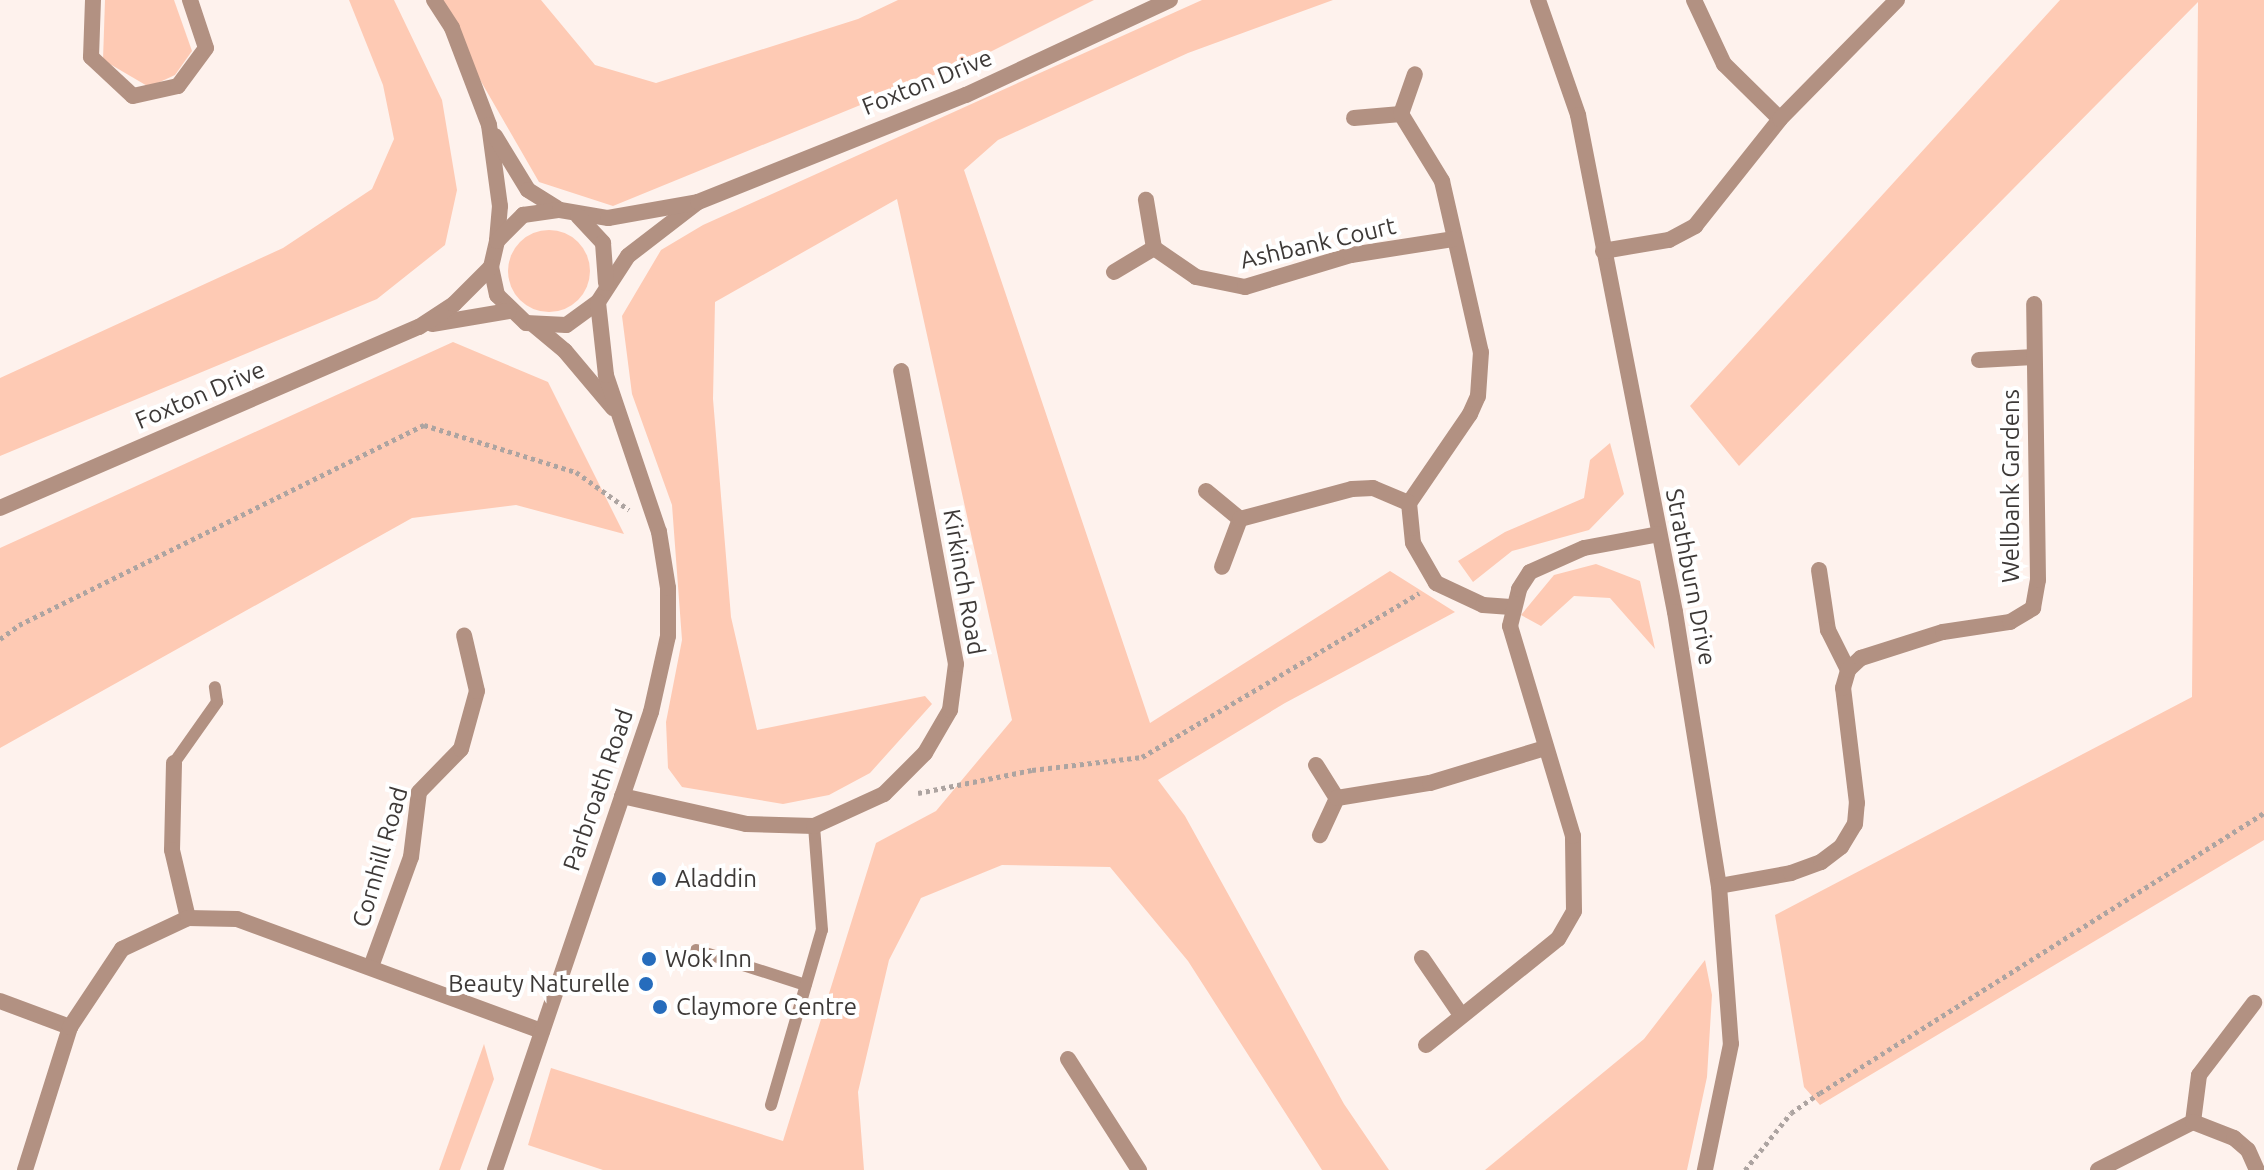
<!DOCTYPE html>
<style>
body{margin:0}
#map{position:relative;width:2264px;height:1170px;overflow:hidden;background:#fef2ed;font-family:Ubuntu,sans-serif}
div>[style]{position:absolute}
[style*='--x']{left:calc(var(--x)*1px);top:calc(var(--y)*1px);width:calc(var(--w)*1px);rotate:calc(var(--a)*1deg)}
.green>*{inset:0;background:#fecab4}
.round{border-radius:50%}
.path>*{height:5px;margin-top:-2.5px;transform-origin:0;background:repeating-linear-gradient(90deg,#ada4a1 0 4px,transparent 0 8px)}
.lane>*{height:12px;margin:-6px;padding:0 6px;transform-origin:6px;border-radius:6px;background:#b29182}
.street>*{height:16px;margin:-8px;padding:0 8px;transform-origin:8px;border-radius:8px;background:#b29182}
.dots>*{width:22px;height:22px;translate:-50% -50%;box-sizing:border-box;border:4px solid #fff;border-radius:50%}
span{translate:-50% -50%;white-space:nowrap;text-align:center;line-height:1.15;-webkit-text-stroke:8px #fff;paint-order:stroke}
.street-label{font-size:24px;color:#3d3937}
.poi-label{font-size:24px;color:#3d3937}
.left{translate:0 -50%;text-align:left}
.right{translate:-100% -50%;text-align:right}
</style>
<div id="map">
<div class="green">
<i style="clip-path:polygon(105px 0,174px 0,192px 51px,175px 75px,149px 87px,103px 60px)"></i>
<i style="clip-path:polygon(349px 0,394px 0,442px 100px,457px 190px,445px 245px,377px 299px,0 456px,0 378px,283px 248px,372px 189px,394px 139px,383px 85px)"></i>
<i style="clip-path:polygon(434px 0,541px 0,595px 65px,656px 83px,858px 19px,898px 0,1094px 0,990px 52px,613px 206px,539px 182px)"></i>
<i style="clip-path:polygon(1202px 0,1333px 0,1188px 53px,998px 140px,964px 170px,1150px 723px,1390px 571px,1455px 612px,1285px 703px,1158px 780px,1185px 816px,1344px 1104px,1389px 1170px,1322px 1170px,1188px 961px,1110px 867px,1002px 865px,921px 898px,889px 960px,858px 1092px,864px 1170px,603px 1170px,528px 1145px,551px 1068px,783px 1141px,876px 843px,936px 811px,1012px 720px,897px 199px,715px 302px,713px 399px,731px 617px,757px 730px,925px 696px,932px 704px,870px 773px,829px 795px,783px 804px,682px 787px,668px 768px,666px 722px,682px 640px,672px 505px,632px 394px,622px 316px,661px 250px,703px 225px)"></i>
<i style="clip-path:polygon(2060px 0,2264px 0,2264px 840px,1820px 1105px,1804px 1087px,1775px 915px,2192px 697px,2198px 2px,1739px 466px,1690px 406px)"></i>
<i class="round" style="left:508px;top:230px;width:82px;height:82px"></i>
<i style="clip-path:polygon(453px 342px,548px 382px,624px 534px,516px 505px,412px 518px,0 748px,0 548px)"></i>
<i style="clip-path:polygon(1610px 443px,1624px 494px,1589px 530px,1512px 551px,1473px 582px,1458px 561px,1505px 532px,1584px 498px,1590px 460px)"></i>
<i style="clip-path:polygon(1596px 564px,1640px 581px,1655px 649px,1610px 598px,1574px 596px,1541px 626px,1521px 615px,1554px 575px)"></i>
<i style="clip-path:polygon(1705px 960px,1712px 995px,1707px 1077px,1687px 1170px,1485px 1170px,1644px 1039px)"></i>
<i style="clip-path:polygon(484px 1044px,494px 1079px,460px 1170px,439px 1170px)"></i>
</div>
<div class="path">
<i style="--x:0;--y:639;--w:24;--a:-36"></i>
<i style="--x:19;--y:625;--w:452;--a:-26.3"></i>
<i style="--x:424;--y:425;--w:159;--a:17.2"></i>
<i style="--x:576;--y:472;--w:65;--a:35.6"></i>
<i style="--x:918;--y:793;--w:116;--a:-11.4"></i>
<i style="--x:1032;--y:770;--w:111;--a:-6.7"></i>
<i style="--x:1142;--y:757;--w:322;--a:-30.6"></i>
<i style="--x:1745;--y:1170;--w:73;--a:-51.1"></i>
<i style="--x:1791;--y:1113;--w:35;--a:-35"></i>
<i style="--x:1820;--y:1093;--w:525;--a:-32.24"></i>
</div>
<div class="lane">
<i style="--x:174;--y:763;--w:75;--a:-54.8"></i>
<i style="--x:217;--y:702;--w:15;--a:-98"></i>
<i style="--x:696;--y:950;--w:115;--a:17.7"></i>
<i style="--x:771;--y:1105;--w:182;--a:-73.8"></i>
<i style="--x:822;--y:930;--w:104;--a:-94.4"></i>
</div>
<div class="street">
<i style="--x:93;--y:0;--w:57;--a:92"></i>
<i style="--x:91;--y:57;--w:57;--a:42.9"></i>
<i style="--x:133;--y:96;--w:46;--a:-12.5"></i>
<i style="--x:178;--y:86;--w:47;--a:-53.6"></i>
<i style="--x:206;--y:48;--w:51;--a:-108.4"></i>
<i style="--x:434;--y:0;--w:33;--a:57"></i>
<i style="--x:452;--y:28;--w:104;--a:69.1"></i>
<i style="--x:489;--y:125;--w:82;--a:82.3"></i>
<i style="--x:500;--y:206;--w:35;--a:95"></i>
<i style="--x:1538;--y:0;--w:122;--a:70.8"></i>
<i style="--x:1578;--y:115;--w:506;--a:78.96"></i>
<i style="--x:1675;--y:612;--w:278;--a:80.9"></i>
<i style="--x:1719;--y:886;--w:158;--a:85.7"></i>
<i style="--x:1731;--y:1044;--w:129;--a:101.7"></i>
<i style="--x:1694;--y:0;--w:71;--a:64.9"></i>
<i style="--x:1724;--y:64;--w:78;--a:44.5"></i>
<i style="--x:1401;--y:114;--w:79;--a:58.5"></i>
<i style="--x:1442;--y:181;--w:175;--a:77.2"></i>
<i style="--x:1481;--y:352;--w:44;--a:93.9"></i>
<i style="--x:1478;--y:396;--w:20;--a:114"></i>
<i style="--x:1470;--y:414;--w:108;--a:124.4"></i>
<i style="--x:1409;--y:503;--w:40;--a:84.3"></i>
<i style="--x:1413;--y:543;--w:46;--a:60.1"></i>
<i style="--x:1436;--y:583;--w:52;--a:25.1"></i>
<i style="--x:1483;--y:605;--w:28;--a:4"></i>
<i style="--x:1354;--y:118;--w:47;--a:-4.9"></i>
<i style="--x:1401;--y:114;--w:42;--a:-70.7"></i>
<i style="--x:495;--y:136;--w:63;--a:58.6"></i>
<i style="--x:528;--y:190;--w:34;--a:32"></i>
<i style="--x:698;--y:202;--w:88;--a:142.4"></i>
<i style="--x:628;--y:256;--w:55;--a:123.1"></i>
<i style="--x:598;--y:302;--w:39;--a:144"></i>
<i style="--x:566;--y:325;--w:40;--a:-177.1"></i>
<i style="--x:526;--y:323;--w:40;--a:-136"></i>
<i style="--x:497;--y:295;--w:29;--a:-102"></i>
<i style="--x:491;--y:267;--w:27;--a:-77"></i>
<i style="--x:497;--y:241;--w:37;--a:-45"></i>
<i style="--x:523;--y:215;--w:37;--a:-8"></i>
<i style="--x:560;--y:210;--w:49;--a:9.5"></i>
<i style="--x:608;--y:218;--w:91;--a:-10.1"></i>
<i style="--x:698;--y:202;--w:289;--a:-21.8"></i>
<i style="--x:966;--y:95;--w:225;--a:-25"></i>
<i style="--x:578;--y:216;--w:37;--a:47"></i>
<i style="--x:603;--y:243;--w:40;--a:85.7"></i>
<i style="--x:1154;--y:248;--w:51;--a:34.6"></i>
<i style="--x:1196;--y:277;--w:50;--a:11.5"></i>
<i style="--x:1245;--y:287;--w:111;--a:-16.8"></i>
<i style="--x:1351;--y:255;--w:103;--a:-8.9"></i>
<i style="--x:1603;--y:251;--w:67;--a:-9.5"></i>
<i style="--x:1669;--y:240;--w:30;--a:-28"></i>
<i style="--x:1695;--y:226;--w:137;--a:-51.5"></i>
<i style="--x:1780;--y:119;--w:167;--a:-45.5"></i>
<i style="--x:1114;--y:272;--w:47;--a:-31"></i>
<i style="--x:1154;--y:248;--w:49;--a:-99.5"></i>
<i style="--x:432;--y:324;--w:78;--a:-9.6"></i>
<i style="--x:534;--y:325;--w:40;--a:40"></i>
<i style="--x:565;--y:351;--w:75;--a:49.9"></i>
<i style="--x:1979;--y:360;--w:55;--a:-3.1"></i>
<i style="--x:1206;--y:491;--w:44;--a:39.5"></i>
<i style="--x:1240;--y:519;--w:51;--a:110.6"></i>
<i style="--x:0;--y:508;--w:456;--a:-23.4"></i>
<i style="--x:419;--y:327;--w:42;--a:-33.3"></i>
<i style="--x:454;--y:304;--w:52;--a:-45"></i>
<i style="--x:1240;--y:519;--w:116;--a:-15"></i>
<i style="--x:1352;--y:489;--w:21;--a:-3"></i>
<i style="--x:1373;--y:488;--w:39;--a:23"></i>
<i style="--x:1819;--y:570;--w:61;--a:81.5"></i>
<i style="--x:1828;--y:630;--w:45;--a:63.4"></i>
<i style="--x:174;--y:763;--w:87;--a:91.3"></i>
<i style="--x:172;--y:850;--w:70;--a:76.8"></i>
<i style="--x:1316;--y:765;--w:39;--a:58"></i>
<i style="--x:1337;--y:798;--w:41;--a:114.7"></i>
<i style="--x:622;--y:796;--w:127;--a:12.7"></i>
<i style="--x:746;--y:824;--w:68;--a:1.7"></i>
<i style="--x:814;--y:826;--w:77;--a:-24.6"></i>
<i style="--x:884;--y:794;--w:58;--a:-45"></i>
<i style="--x:925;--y:753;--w:50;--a:-59.8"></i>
<i style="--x:950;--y:710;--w:46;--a:-82.6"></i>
<i style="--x:956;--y:664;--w:298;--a:-100.6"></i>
<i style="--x:1337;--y:798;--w:94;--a:-9.2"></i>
<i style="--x:1430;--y:783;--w:120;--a:-16.9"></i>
<i style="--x:1719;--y:886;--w:73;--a:-10.2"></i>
<i style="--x:1791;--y:873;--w:32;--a:-20"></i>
<i style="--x:1821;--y:862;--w:25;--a:-37"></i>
<i style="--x:1841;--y:847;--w:27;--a:-59"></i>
<i style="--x:1855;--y:824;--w:21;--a:-85"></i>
<i style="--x:1857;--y:803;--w:116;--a:-96.9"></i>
<i style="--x:1843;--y:688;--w:19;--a:-74"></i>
<i style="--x:1848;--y:670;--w:18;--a:-43"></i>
<i style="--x:1861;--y:658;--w:86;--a:-17.6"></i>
<i style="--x:1943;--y:632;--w:68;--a:-8.5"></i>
<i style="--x:2010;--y:622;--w:27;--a:-31"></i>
<i style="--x:2033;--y:608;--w:28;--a:-80"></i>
<i style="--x:2038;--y:580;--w:276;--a:-90.8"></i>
<i style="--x:1422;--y:958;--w:69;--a:55.6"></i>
<i style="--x:372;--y:964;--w:114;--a:-70"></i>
<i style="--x:411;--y:857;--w:65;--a:-83"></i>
<i style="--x:419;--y:792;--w:60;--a:-45.7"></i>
<i style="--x:461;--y:749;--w:60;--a:-74.6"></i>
<i style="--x:477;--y:691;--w:57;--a:-103.1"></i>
<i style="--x:0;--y:1001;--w:75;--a:20.4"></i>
<i style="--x:1426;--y:1045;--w:169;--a:-38.8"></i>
<i style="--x:1558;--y:939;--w:32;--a:-60"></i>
<i style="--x:1574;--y:911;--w:75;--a:-90.8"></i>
<i style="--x:1573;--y:836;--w:219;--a:-106.7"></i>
<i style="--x:1510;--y:626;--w:38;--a:-76"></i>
<i style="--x:1519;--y:589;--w:20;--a:-57"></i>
<i style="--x:1530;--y:572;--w:59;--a:-24"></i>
<i style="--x:1584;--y:548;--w:76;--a:-10.6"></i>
<i style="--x:1068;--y:1059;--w:132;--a:57.4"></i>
<i style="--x:2193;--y:1122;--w:47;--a:-82.7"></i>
<i style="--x:2199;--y:1075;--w:91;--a:-52.6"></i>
<i style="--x:25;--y:1170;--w:150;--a:-72.5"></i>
<i style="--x:70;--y:1027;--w:94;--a:-56.3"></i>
<i style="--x:122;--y:949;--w:73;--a:-25.2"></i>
<i style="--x:188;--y:918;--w:49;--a:1.2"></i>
<i style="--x:237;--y:919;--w:325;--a:20.2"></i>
<i style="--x:495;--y:1170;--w:484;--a:-71.2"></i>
<i style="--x:651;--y:712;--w:78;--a:-77.4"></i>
<i style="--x:668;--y:636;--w:48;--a:-90"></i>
<i style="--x:668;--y:588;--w:57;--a:-99.1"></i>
<i style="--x:659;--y:532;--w:166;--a:-108.7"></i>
<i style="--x:606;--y:375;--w:73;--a:-96.3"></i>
<i style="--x:2098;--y:1170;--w:106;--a:-26.8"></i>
<i style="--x:2193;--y:1122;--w:44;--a:21.3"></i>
<i style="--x:2234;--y:1138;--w:18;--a:41"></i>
<i style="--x:2248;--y:1150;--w:22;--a:66"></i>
</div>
<div class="dots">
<i style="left:659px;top:879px;background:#266cbc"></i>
<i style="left:649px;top:959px;background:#266cbc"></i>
<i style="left:646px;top:984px;background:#266cbc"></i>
<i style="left:660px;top:1007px;background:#266cbc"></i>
</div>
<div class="street-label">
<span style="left:927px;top:82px;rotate:-22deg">Foxton Drive</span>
<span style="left:1318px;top:243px;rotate:-13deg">Ashbank Court</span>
<span style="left:200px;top:395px;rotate:-23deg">Foxton Drive</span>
<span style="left:2011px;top:486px;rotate:-90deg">Wellbank Gardens</span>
<span style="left:1691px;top:577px;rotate:79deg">Strathburn Drive</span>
<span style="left:964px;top:582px;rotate:80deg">Kirkinch Road</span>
<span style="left:598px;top:790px;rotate:-71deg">Parbroath Road</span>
<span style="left:380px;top:857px;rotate:-74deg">Cornhill Road</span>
</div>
<div class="poi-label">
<span class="left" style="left:675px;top:879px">Aladdin</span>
<span class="left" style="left:665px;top:959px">Wok Inn</span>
<span class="right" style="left:630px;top:984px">Beauty Naturelle</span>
<span class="left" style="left:676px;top:1007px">Claymore Centre</span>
</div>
</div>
